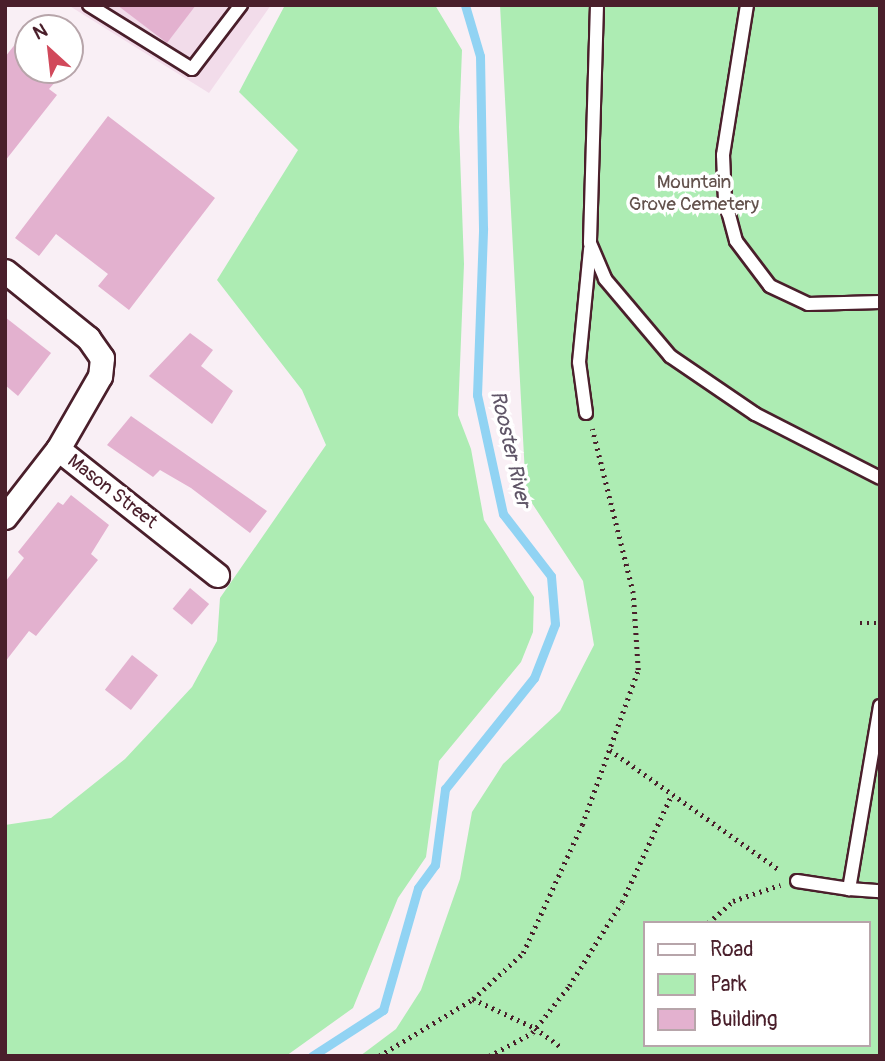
<!DOCTYPE html>
<style>
body{margin:0}
#map{position:relative;width:885px;height:1061px;overflow:hidden;background:#f9eff5;font-family:Pangolin,sans-serif}
div>[style]{position:absolute}
[style*='--x']{left:calc(var(--x)*1px);top:calc(var(--y)*1px);width:calc(var(--w)*1px);rotate:calc(var(--a)*1deg)}
.built>*{inset:0;background:#f2dcea}
.green>*{inset:0;background:#adecb3}
.stream>*{height:9px;margin:-4.5px;padding:0 4.5px;transform-origin:4.5px;border-radius:4.5px;background:#91d3f3}
.building>*{inset:0;background:#e3b1cf;transform-origin:0 0}
.path>*{height:4.5px;margin-top:-2.25px;transform-origin:0;background:repeating-linear-gradient(90deg,#4a1f2b 0 2px,transparent 0 7px)}
.roads{filter:drop-shadow(2px 0 #4a1f2b) drop-shadow(-2px 0 #4a1f2b) drop-shadow(0 2px #4a1f2b) drop-shadow(0 -2px #4a1f2b)}
.service>*{height:12px;margin:-6px;padding:0 6px;transform-origin:6px;border-radius:6px;background:#fff}
.minor>*{height:23px;margin:-11.5px;padding:0 11.5px;transform-origin:11.5px;border-radius:11.5px;background:#fff}
span{translate:-50% -50%;white-space:nowrap;text-align:center;line-height:1.15;-webkit-text-stroke:7px #fff;paint-order:stroke}
.park-label{font-size:19px;color:#63524d}
.street-label{font-size:19px;color:#4a1f2b}
.water-label{font-size:21px;color:#5f5567;font-style:italic}
.frame{position:absolute;inset:0;border:7px solid #4a1f2b;pointer-events:none}
.legend{position:absolute;left:643px;top:921px;width:228px;height:126px;box-sizing:border-box;background:#fff;border:2px solid #b7a5aa;margin:0;padding:9px 12px;list-style:none;font-size:21px;color:#4a1f2b}
.legend li{display:flex;align-items:center;gap:14px;height:35px}
.legend b{width:35px;border:2px solid #b7a5aa}
.north{position:absolute;left:14px;top:14px;width:70px;height:70px;box-sizing:border-box;background:#fff;border:2px solid #b7a5aa;border-radius:50%;rotate:333deg;font-size:19px;font-weight:700;line-height:28px;text-align:center;color:#4a1f2b}
.north::after{content:'';display:block;margin:auto;width:24px;height:32px;background:#d1495b;clip-path:polygon(50% 0,100% 100%,50% 72%,0 100%)}
</style>
<div id="map">
<div class="built">
<i style="clip-path:polygon(68px 5px,271px 5px,209px 93px)"></i>
</div>
<div class="green">
<i style="clip-path:polygon(285px 5px,435px 5px,462px 50px,459px 127px,464px 264px,458px 415px,471px 449px,484px 520px,534px 597px,533px 632px,521px 662px,439px 761px,426px 857px,398px 898px,353px 1008px,286px 1056px,5px 1056px,5px 825px,51px 818px,125px 759px,192px 687px,217px 641px,220px 598px,326px 445px,302px 390px,217px 280px,298px 150px,239px 92px)"></i>
<i style="clip-path:polygon(evenodd,500px 5px,880px 5px,880px 1056px,360px 1056px,396px 1029px,421px 990px,460px 879px,472px 812px,503px 764px,560px 711px,594px 645px,583px 581px,526px 494px,500px 5px,645px 923px,869px 923px,869px 1045px,645px 1045px,645px 923px)"></i>
</div>
<div class="stream">
<i style="--x:312;--y:1056;--w:85;--a:-32.9"></i>
<i style="--x:383;--y:1010;--w:127;--a:-74"></i>
<i style="--x:418;--y:888;--w:29;--a:-54"></i>
<i style="--x:435;--y:865;--w:77;--a:-82.5"></i>
<i style="--x:445;--y:789;--w:142;--a:-51.3"></i>
<i style="--x:534;--y:678;--w:58;--a:-68.7"></i>
<i style="--x:555;--y:624;--w:48;--a:-94.8"></i>
<i style="--x:551;--y:576;--w:78;--a:-127.7"></i>
<i style="--x:503;--y:514;--w:122;--a:-102.3"></i>
<i style="--x:477;--y:395;--w:167;--a:-87.9"></i>
<i style="--x:483;--y:228;--w:172;--a:-91"></i>
<i style="--x:480;--y:56;--w:53;--a:-106.4"></i>
</div>
<div class="building">
<i style="clip-path:polygon(117px 5px,196px 5px,167px 43px)"></i>
<i style="clip-path:polygon(28px 28px,28px 70px,66px 70px,49px 89px,57px 95px,5px 161px,5px 57px)"></i>
<i style="clip-path:polygon(108px 116px,215px 198px,129px 310px,98px 286px,108px 274px,56px 234px,39px 256px,15px 238px)"></i>
<i style="clip-path:polygon(5px 317px,51px 353px,18px 396px,5px 385px)"></i>
<i style="clip-path:polygon(190px 333px,213px 350px,201px 366px,233px 391px,212px 424px,149px 376px)"></i>
<i style="clip-path:polygon(131px 416px,267px 511px,250px 533px,191px 488px,160px 470px,153px 477px,107px 445px)"></i>
<i style="clip-path:polygon(71px 495px,109px 525px,91px 554px,98px 560px,36px 636px,29px 631px,5px 662px,5px 582px,24px 558px,18px 552px,58px 502px,63px 505px)"></i>
<i style="left:190px;top:588px;width:25px;height:27px;rotate:40deg"></i>
<i style="left:132px;top:655px;width:33px;height:44px;rotate:38deg"></i>
</div>
<div class="path">
<i style="--x:510;--y:5;--w:2;--a:90"></i>
<i style="--x:860;--y:623;--w:20;--a:0"></i>
<i style="--x:610;--y:750;--w:209;--a:35.3"></i>
<i style="--x:708;--y:923;--w:33;--a:-41"></i>
<i style="--x:733;--y:901;--w:50;--a:-18.8"></i>
<i style="--x:473;--y:999;--w:68;--a:25.1"></i>
<i style="--x:535;--y:1028;--w:31;--a:36"></i>
<i style="--x:379;--y:1056;--w:110;--a:-31.2"></i>
<i style="--x:473;--y:999;--w:68;--a:-42.6"></i>
<i style="--x:523;--y:953;--w:141;--a:-65.3"></i>
<i style="--x:582;--y:825;--w:165;--a:-70.1"></i>
<i style="--x:638;--y:670;--w:77;--a:-93.7"></i>
<i style="--x:633;--y:593;--w:169;--a:-104"></i>
<i style="--x:489;--y:1056;--w:49;--a:-28.1"></i>
<i style="--x:532;--y:1033;--w:60;--a:-51.8"></i>
<i style="--x:569;--y:986;--w:99;--a:-57.8"></i>
<i style="--x:622;--y:902;--w:117;--a:-65.2"></i>
</div>
<div class="roads">
<div class="service">
<i style="--x:89;--y:5;--w:121;--a:31.9"></i>
<i style="--x:192;--y:69;--w:81;--a:-52.6"></i>
<i style="--x:597;--y:5;--w:238;--a:91.7"></i>
<i style="--x:590;--y:243;--w:39;--a:67"></i>
<i style="--x:605;--y:279;--w:101;--a:49.8"></i>
<i style="--x:670;--y:356;--w:103;--a:34.3"></i>
<i style="--x:755;--y:414;--w:140;--a:27.1"></i>
<i style="--x:747;--y:5;--w:152;--a:99.1"></i>
<i style="--x:723;--y:155;--w:45;--a:87.5"></i>
<i style="--x:725;--y:200;--w:42;--a:75"></i>
<i style="--x:736;--y:241;--w:56;--a:52.9"></i>
<i style="--x:770;--y:286;--w:42;--a:25.3"></i>
<i style="--x:808;--y:304;--w:72;--a:-1.6"></i>
<i style="--x:586;--y:413;--w:51;--a:-97.8"></i>
<i style="--x:579;--y:362;--w:114;--a:-84.4"></i>
<i style="--x:880;--y:706;--w:186;--a:99.6"></i>
<i style="--x:849;--y:889;--w:31;--a:4"></i>
<i style="--x:797;--y:881;--w:53;--a:8.7"></i>
</div>
<div class="minor">
<i style="--x:5;--y:271;--w:107;--a:38.9"></i>
<i style="--x:88;--y:338;--w:24;--a:55"></i>
<i style="--x:102;--y:358;--w:18;--a:96"></i>
<i style="--x:100;--y:376;--w:84;--a:119.9"></i>
<i style="--x:58;--y:449;--w:203;--a:38.4"></i>
<i style="--x:5;--y:517;--w:86;--a:-52.1"></i>
</div>
</div>
<div class="park-label">
<span style="left:694px;top:194px">Mountain<br>Grove Cemetery</span>
</div>
<div class="street-label">
<span style="left:112px;top:492px;rotate:38deg">Mason Street</span>
</div>
<div class="water-label">
<span style="left:510px;top:449px;rotate:77deg">Rooster River</span>
</div>
<div class="frame"></div>
<ul class="legend">
<li><b style="height:9px;background:#fff"></b>Road</li>
<li><b style="height:19px;background:#adecb3"></b>Park</li>
<li><b style="height:19px;background:#e3b1cf"></b>Building</li>
</ul>
<div class="north">N</div>
</div>
